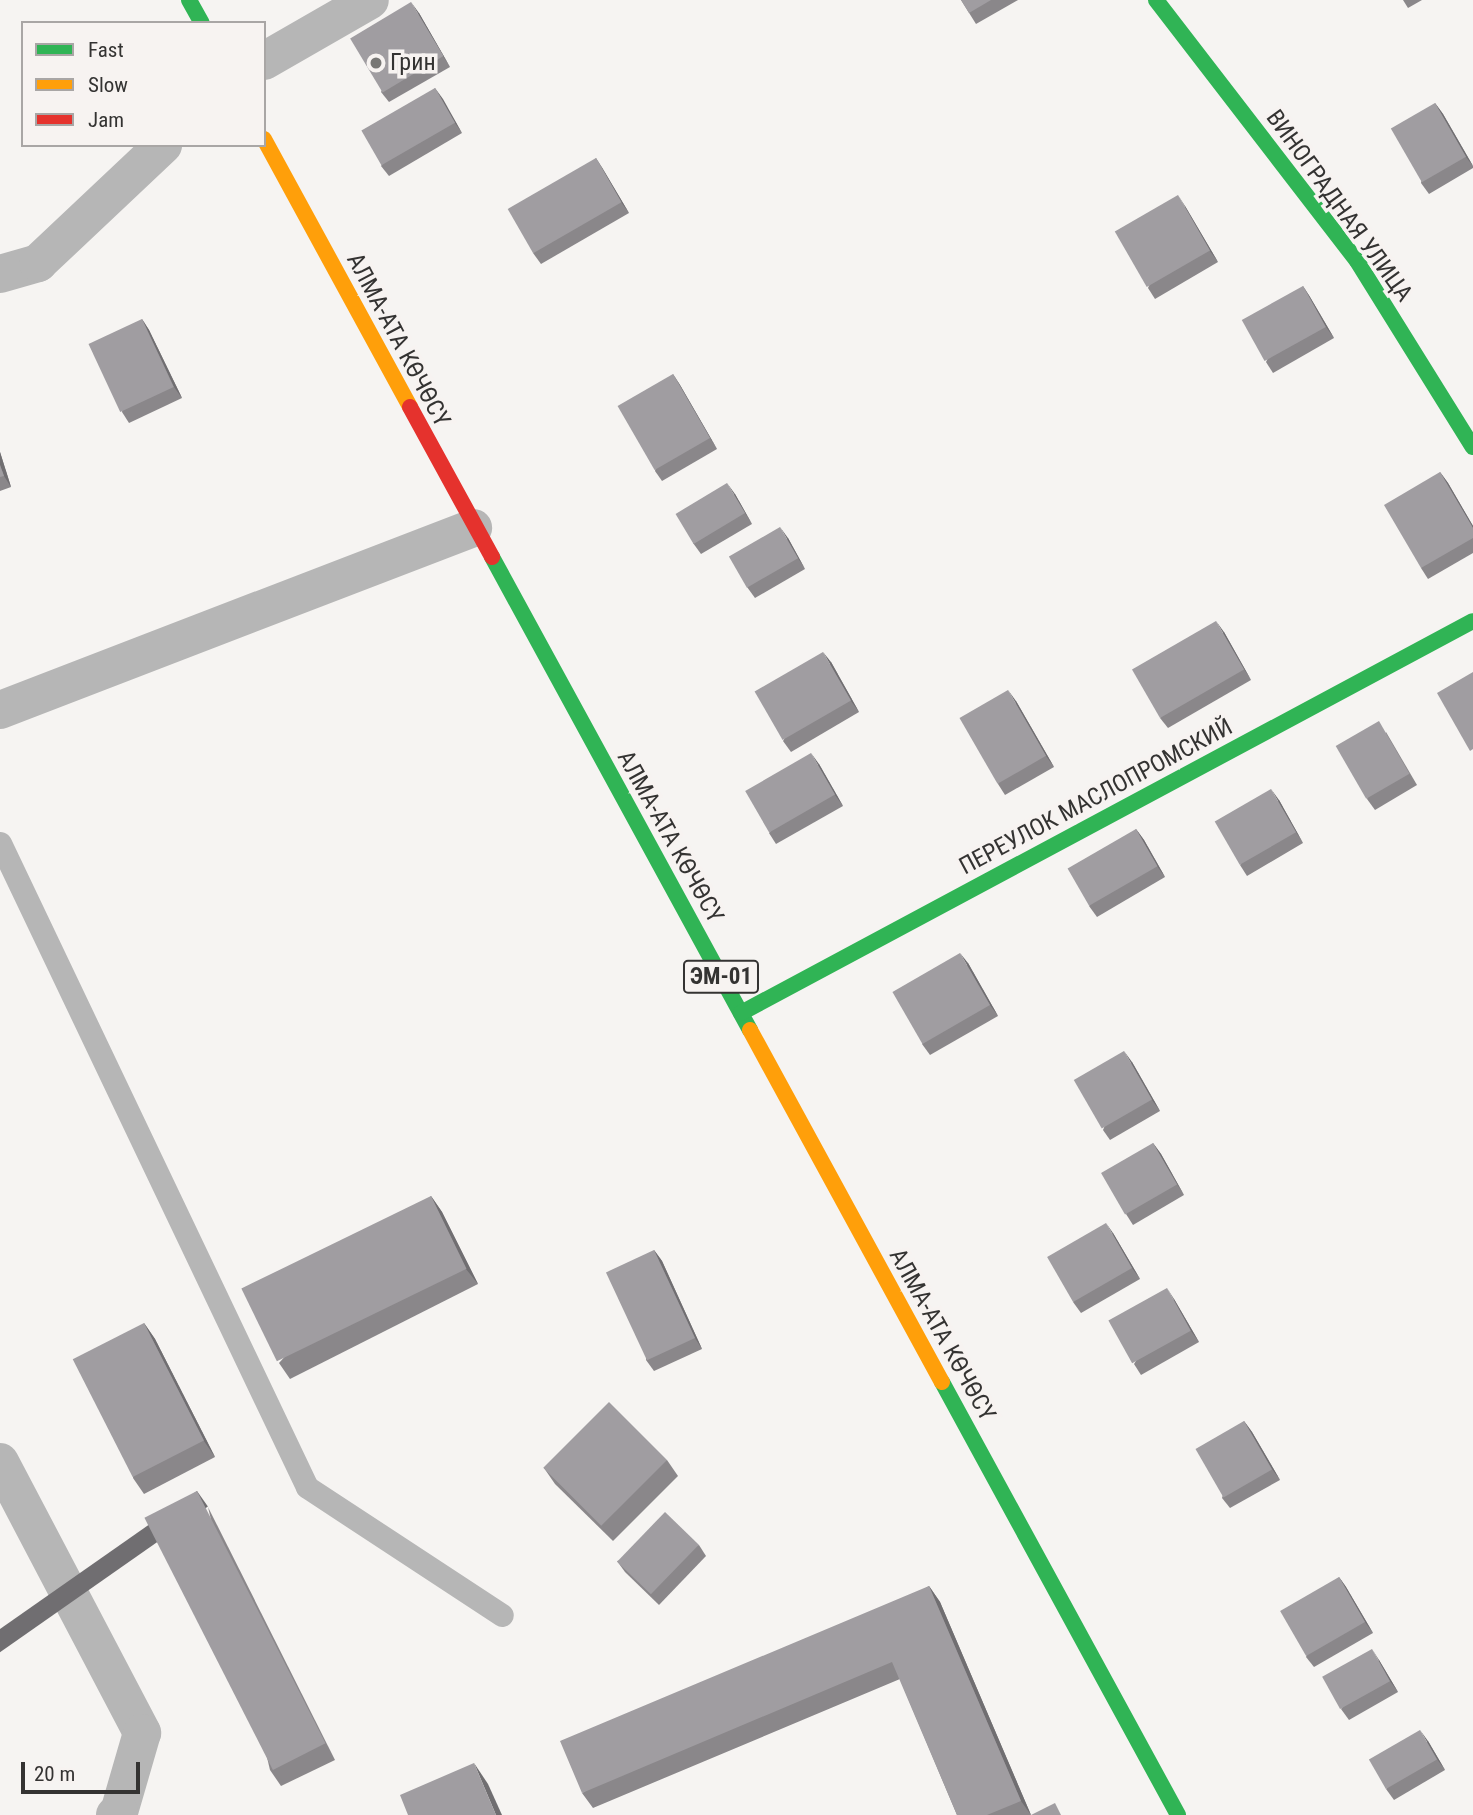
<!DOCTYPE html>
<meta charset="utf-8">
<style>
body{margin:0}
#map{position:relative;width:1473px;height:1815px;overflow:hidden;background:#f6f4f2;font-family:"Roboto Condensed",sans-serif}
div>[style]{position:absolute}
[style*='--x']{left:calc(var(--x)*1px);top:calc(var(--y)*1px);width:calc(var(--w)*1px);rotate:calc(var(--a)*1deg)}
.lane>*{height:23px;margin:-11.5px;padding:0 11.5px;transform-origin:11.5px;border-radius:11.5px;background:#b6b6b6}
.street>*{height:38px;margin:-19px;padding:0 19px;transform-origin:19px;border-radius:19px;background:#b6b6b6}
.fast>*{height:16px;margin:-8px;padding:0 8px;transform-origin:8px;border-radius:8px;background:#30b455}
.slow>*{height:16px;margin:-8px;padding:0 8px;transform-origin:8px;border-radius:8px;background:#ff9f0a}
.jam>*{height:16px;margin:-8px;padding:0 8px;transform-origin:8px;border-radius:8px;background:#e5322d}
.wall>*{inset:0;background:#8a878a}
.shaded-wall>*{inset:0;background:#706e71;transform-origin:0 0}
.building>*{inset:0;background:#a09da1;transform-origin:0 0}
.dots>*{width:19px;height:19px;translate:-50% -50%;box-sizing:border-box;border:4px solid #f7f3f1;border-radius:50%}
span{translate:-50% -50%;white-space:nowrap;text-align:center;line-height:1.15;-webkit-text-stroke:7px #f7f3f1;paint-order:stroke}
.shield-label span{padding:2px 5px;background:#f7f3f1;border:2px solid;border-radius:5px;-webkit-text-stroke-width:0}
.shield-label{font-size:23px;color:#343332;font-weight:700}
.poi-label{font-size:24px;color:#343332}
.left{translate:0 -50%;text-align:left}
.street-label{font-size:24px;color:#343332}
.legend{position:absolute;left:21px;top:21px;width:245px;height:126px;box-sizing:border-box;background:#f7f3f1;border:2px solid #a9a6a5;margin:0;padding:9px 12px;list-style:none;font-size:21px;color:#343332}
.legend li{display:flex;align-items:center;gap:14px;height:35px}
.legend b{width:35px;border:2px solid #a9a6a5}
.scale{position:absolute;left:21px;top:1762px;width:119px;height:32px;box-sizing:border-box;border:4px solid #343332;border-top:0;padding-left:9px;font-size:21px;line-height:24px;white-space:nowrap;color:#343332;-webkit-text-stroke:5px #f7f3f1;paint-order:stroke}
</style>
<div id="map">
<div class="lane">
<i style="--x:0;--y:843;--w:713;--a:64.51"></i>
<i style="--x:307;--y:1487;--w:233;--a:33.3"></i>
</div>
<div class="street">
<i style="--x:264;--y:61;--w:122;--a:-29.9"></i>
<i style="--x:0;--y:274;--w:40;--a:-16"></i>
<i style="--x:38;--y:263;--w:172;--a:-43.3"></i>
<i style="--x:0;--y:710;--w:507;--a:-21.05"></i>
<i style="--x:0;--y:1462;--w:306;--a:62.3"></i>
<i style="--x:142;--y:1733;--w:82;--a:106.2"></i>
<i style="--x:119;--y:1812;--w:5;--a:143"></i>
</div>
<div class="fast">
<i style="--x:189;--y:0;--w:26;--a:61"></i>
<i style="--x:1156;--y:0;--w:329;--a:52.4"></i>
<i style="--x:1357;--y:261;--w:219;--a:58.1"></i>
<i style="--x:492;--y:557;--w:539;--a:61.39"></i>
<i style="--x:741;--y:1013;--w:830;--a:-28.17"></i>
<i style="--x:942;--y:1382;--w:493;--a:61.4"></i>
</div>
<div class="slow">
<i style="--x:264;--y:139;--w:305;--a:61.4"></i>
<i style="--x:750;--y:1030;--w:401;--a:61.4"></i>
</div>
<div class="jam">
<i style="--x:410;--y:407;--w:171;--a:61.3"></i>
</div>
<div class="wall">
<i style="clip-path:polygon(961px 0,1018px 0,976px 24px)"></i>
<i style="clip-path:polygon(1403px 0,1422px 0,1408px 8px)"></i>
<i style="clip-path:polygon(419px 13px,450px 67px,389px 102px,381px 92px)"></i>
<i style="clip-path:polygon(435px 88px,462px 133px,389px 176px,381px 166px)"></i>
<i style="clip-path:polygon(1435px 103px,1443px 114px,1473px 166px,1473px 168px,1429px 194px,1421px 183px)"></i>
<i style="clip-path:polygon(596px 158px,629px 213px,541px 264px,533px 253px)"></i>
<i style="clip-path:polygon(1185px 206px,1218px 262px,1155px 299px,1148px 288px)"></i>
<i style="clip-path:polygon(1303px 286px,1310px 297px,1334px 338px,1273px 373px,1266px 362px)"></i>
<i style="clip-path:polygon(142px 319px,149px 330px,182px 398px,129px 423px,122px 412px)"></i>
<i style="clip-path:polygon(673px 374px,680px 385px,717px 449px,662px 481px,655px 471px)"></i>
<i style="clip-path:polygon(0 452px,11px 487px,0 491px)"></i>
<i style="clip-path:polygon(1440px 472px,1448px 483px,1473px 526px,1473px 553px,1428px 579px,1421px 568px)"></i>
<i style="clip-path:polygon(735px 494px,752px 524px,701px 554px,693px 543px)"></i>
<i style="clip-path:polygon(788px 538px,805px 569px,755px 598px,747px 587px)"></i>
<i style="clip-path:polygon(1224px 632px,1251px 680px,1168px 728px,1160px 718px)"></i>
<i style="clip-path:polygon(831px 662px,859px 712px,791px 752px,783px 741px)"></i>
<i style="clip-path:polygon(1016px 701px,1054px 767px,1005px 795px,998px 784px)"></i>
<i style="clip-path:polygon(1386px 732px,1417px 785px,1375px 810px,1367px 799px)"></i>
<i style="clip-path:polygon(819px 764px,843px 806px,776px 844px,769px 833px)"></i>
<i style="clip-path:polygon(1279px 800px,1303px 843px,1247px 876px,1240px 865px)"></i>
<i style="clip-path:polygon(1136px 829px,1144px 840px,1165px 877px,1097px 917px,1089px 906px)"></i>
<i style="clip-path:polygon(968px 963px,998px 1016px,930px 1055px,922px 1044px)"></i>
<i style="clip-path:polygon(1132px 1062px,1160px 1111px,1110px 1140px,1103px 1130px)"></i>
<i style="clip-path:polygon(1153px 1143px,1161px 1154px,1184px 1195px,1133px 1225px,1126px 1214px)"></i>
<i style="clip-path:polygon(431px 1196px,442px 1212px,478px 1284px,290px 1379px,279px 1363px)"></i>
<i style="clip-path:polygon(1113px 1233px,1140px 1279px,1081px 1313px,1073px 1302px)"></i>
<i style="clip-path:polygon(654px 1250px,662px 1261px,702px 1349px,654px 1371px,646px 1360px)"></i>
<i style="clip-path:polygon(1174px 1299px,1199px 1342px,1141px 1375px,1134px 1364px)"></i>
<i style="clip-path:polygon(144px 1323px,155px 1339px,215px 1457px,144px 1494px,133px 1478px)"></i>
<i style="clip-path:polygon(1244px 1421px,1252px 1432px,1280px 1480px,1230px 1508px,1222px 1498px)"></i>
<i style="clip-path:polygon(667px 1460px,678px 1476px,613px 1541px,555px 1484px,544px 1468px)"></i>
<i style="clip-path:polygon(208px 1507px,335px 1760px,281px 1786px,270px 1770px)"></i>
<i style="clip-path:polygon(699px 1545px,706px 1556px,659px 1605px,625px 1572px,617px 1561px)"></i>
<i style="clip-path:polygon(1339px 1577px,1346px 1587px,1373px 1633px,1314px 1667px,1306px 1657px)"></i>
<i style="clip-path:polygon(929px 1586px,940px 1602px,1031px 1815px,957px 1815px,900px 1679px,593px 1808px,582px 1793px)"></i>
<i style="clip-path:polygon(1379px 1660px,1398px 1692px,1349px 1720px,1341px 1709px)"></i>
<i style="clip-path:polygon(1428px 1741px,1445px 1770px,1394px 1800px,1386px 1789px)"></i>
</div>
<div class="shaded-wall">
<i style="clip-path:polygon(411px 2px,419px 13px,450px 67px,443px 56px)"></i>
<i style="clip-path:polygon(435px 88px,443px 99px,462px 133px,455px 123px)"></i>
<i style="clip-path:polygon(1435px 103px,1443px 114px,1473px 166px,1466px 157px)"></i>
<i style="clip-path:polygon(596px 158px,603px 169px,629px 213px,621px 202px)"></i>
<i style="clip-path:polygon(1178px 195px,1185px 206px,1218px 262px,1210px 251px)"></i>
<i style="clip-path:polygon(1303px 286px,1310px 297px,1334px 338px,1326px 327px)"></i>
<i style="clip-path:polygon(142px 319px,149px 330px,182px 398px,174px 387px)"></i>
<i style="clip-path:polygon(673px 374px,680px 385px,717px 449px,710px 438px)"></i>
<i style="clip-path:polygon(0 452px,11px 487px,4px 476px,0 465px)"></i>
<i style="clip-path:polygon(1440px 472px,1448px 483px,1473px 526px,1473px 528px)"></i>
<i style="clip-path:polygon(727px 483px,735px 494px,752px 524px,745px 513px)"></i>
<i style="clip-path:polygon(780px 527px,788px 538px,805px 569px,798px 558px)"></i>
<i style="clip-path:polygon(1216px 621px,1224px 632px,1251px 680px,1244px 669px)"></i>
<i style="clip-path:polygon(823px 652px,831px 662px,859px 712px,851px 701px)"></i>
<i style="clip-path:polygon(1008px 690px,1016px 701px,1054px 767px,1046px 756px)"></i>
<i style="clip-path:polygon(811px 753px,819px 764px,843px 806px,835px 795px)"></i>
<i style="clip-path:polygon(1271px 789px,1279px 800px,1303px 843px,1296px 832px)"></i>
<i style="clip-path:polygon(1136px 829px,1144px 840px,1165px 877px,1157px 866px)"></i>
<i style="clip-path:polygon(960px 953px,968px 963px,998px 1016px,990px 1005px)"></i>
<i style="clip-path:polygon(1124px 1051px,1132px 1062px,1160px 1111px,1152px 1100px)"></i>
<i style="clip-path:polygon(1153px 1143px,1161px 1154px,1184px 1195px,1177px 1184px)"></i>
<i style="clip-path:polygon(431px 1196px,442px 1212px,478px 1284px,466px 1269px)"></i>
<i style="clip-path:polygon(1106px 1223px,1113px 1233px,1140px 1279px,1132px 1268px)"></i>
<i style="clip-path:polygon(654px 1250px,662px 1261px,702px 1349px,695px 1338px)"></i>
<i style="clip-path:polygon(1167px 1288px,1174px 1299px,1199px 1342px,1191px 1331px)"></i>
<i style="clip-path:polygon(144px 1323px,155px 1339px,215px 1457px,204px 1441px)"></i>
<i style="clip-path:polygon(1244px 1421px,1252px 1432px,1280px 1480px,1272px 1469px)"></i>
<i style="left:197px;top:1491px;width:19px;height:283px;rotate:55deg"></i>
<i style="clip-path:polygon(1339px 1577px,1346px 1587px,1373px 1633px,1365px 1622px)"></i>
<i style="clip-path:polygon(929px 1586px,940px 1602px,1031px 1815px,1021px 1801px)"></i>
<i style="clip-path:polygon(1372px 1649px,1379px 1660px,1398px 1692px,1390px 1681px)"></i>
<i style="clip-path:polygon(1420px 1730px,1428px 1741px,1445px 1770px,1437px 1759px)"></i>
<i style="clip-path:polygon(474px 1763px,488px 1784px,502px 1815px,496px 1815px)"></i>
</div>
<div class="building">
<i style="clip-path:polygon(961px 0,991px 0,969px 13px)"></i>
<i style="left:411px;top:2px;width:63px;height:71px;rotate:59deg"></i>
<i style="left:435px;top:88px;width:40px;height:85px;rotate:60deg"></i>
<i style="left:1435px;top:103px;width:62px;height:51px;rotate:60deg"></i>
<i style="left:596px;top:158px;width:51px;height:102px;rotate:60deg"></i>
<i style="left:1178px;top:195px;width:64px;height:73px;rotate:60deg"></i>
<i style="left:1303px;top:286px;width:47px;height:70px;rotate:61deg"></i>
<i style="left:142px;top:319px;width:75px;height:59px;rotate:65deg"></i>
<i style="left:673px;top:374px;width:74px;height:64px;rotate:60deg"></i>
<i style="clip-path:polygon(0 465px,4px 476px,0 477px)"></i>
<i style="clip-path:polygon(1440px 472px,1473px 528px,1473px 538px,1421px 568px,1384px 505px)"></i>
<i style="left:727px;top:483px;width:35px;height:60px;rotate:59deg"></i>
<i style="left:780px;top:527px;width:36px;height:59px;rotate:60deg"></i>
<i style="left:1216px;top:621px;width:56px;height:97px;rotate:60deg"></i>
<i style="left:823px;top:652px;width:56px;height:79px;rotate:60deg"></i>
<i style="clip-path:polygon(1473px 672px,1473px 749px,1470px 751px,1437px 693px)"></i>
<i style="left:1008px;top:690px;width:76px;height:56px;rotate:60deg"></i>
<i style="left:1379px;top:721px;width:61px;height:50px;rotate:60deg"></i>
<i style="left:811px;top:753px;width:48px;height:76px;rotate:60deg"></i>
<i style="left:1271px;top:789px;width:50px;height:65px;rotate:60deg"></i>
<i style="left:1136px;top:829px;width:43px;height:79px;rotate:60deg"></i>
<i style="left:960px;top:953px;width:60px;height:78px;rotate:60deg"></i>
<i style="left:1124px;top:1051px;width:56px;height:58px;rotate:60deg"></i>
<i style="left:1153px;top:1143px;width:48px;height:60px;rotate:60deg"></i>
<i style="left:431px;top:1196px;width:81px;height:211px;rotate:64deg"></i>
<i style="left:1106px;top:1223px;width:52px;height:68px;rotate:60deg"></i>
<i style="left:654px;top:1250px;width:97px;height:53px;rotate:65deg"></i>
<i style="left:1167px;top:1288px;width:49px;height:67px;rotate:61deg"></i>
<i style="left:144px;top:1323px;width:132px;height:80px;rotate:63deg"></i>
<i style="left:609px;top:1402px;width:82px;height:93px;rotate:45deg"></i>
<i style="left:1244px;top:1421px;width:56px;height:56px;rotate:60deg"></i>
<i style="left:197px;top:1491px;width:283px;height:59px;rotate:63deg"></i>
<i style="left:665px;top:1512px;width:47px;height:69px;rotate:44deg"></i>
<i style="left:1339px;top:1577px;width:52px;height:68px;rotate:60deg"></i>
<i style="clip-path:polygon(929px 1586px,1021px 1801px,987px 1815px,957px 1815px,892px 1662px,582px 1793px,560px 1741px)"></i>
<i style="left:1372px;top:1649px;width:37px;height:57px;rotate:61deg"></i>
<i style="left:1420px;top:1730px;width:34px;height:59px;rotate:60deg"></i>
<i style="clip-path:polygon(474px 1763px,496px 1815px,408px 1815px,400px 1795px)"></i>
<i style="clip-path:polygon(1055px 1803px,1061px 1815px,1031px 1815px)"></i>
</div>
<div class="dots">
<i style="left:376px;top:63px;background:#787775"></i>
</div>
<div class="shield-label">
<span style="left:721px;top:977px">ЭМ-01</span>
</div>
<div class="poi-label">
<span class="left" style="left:390px;top:63px">Грин</span>
</div>
<div class="street-label">
<span style="left:1339px;top:206px;rotate:54deg">ВИНОГРАДНАЯ УЛИЦА</span>
<span style="left:398px;top:340px;rotate:62deg">АЛМА-АТА КӨЧӨСҮ</span>
<span style="left:1096px;top:797px;rotate:-28deg">ПЕРЕУЛОК МАСЛОПРОМСКИЙ</span>
<span style="left:670px;top:837px;rotate:61deg">АЛМА-АТА КӨЧӨСҮ</span>
<span style="left:942px;top:1335px;rotate:61deg">АЛМА-АТА КӨЧӨСҮ</span>
</div>
<ul class="legend">
<li><b style="height:9px;background:#30b455"></b>Fast</li>
<li><b style="height:9px;background:#ff9f0a"></b>Slow</li>
<li><b style="height:9px;background:#e5322d"></b>Jam</li>
</ul>
<div class="scale">20 m</div>
</div>
